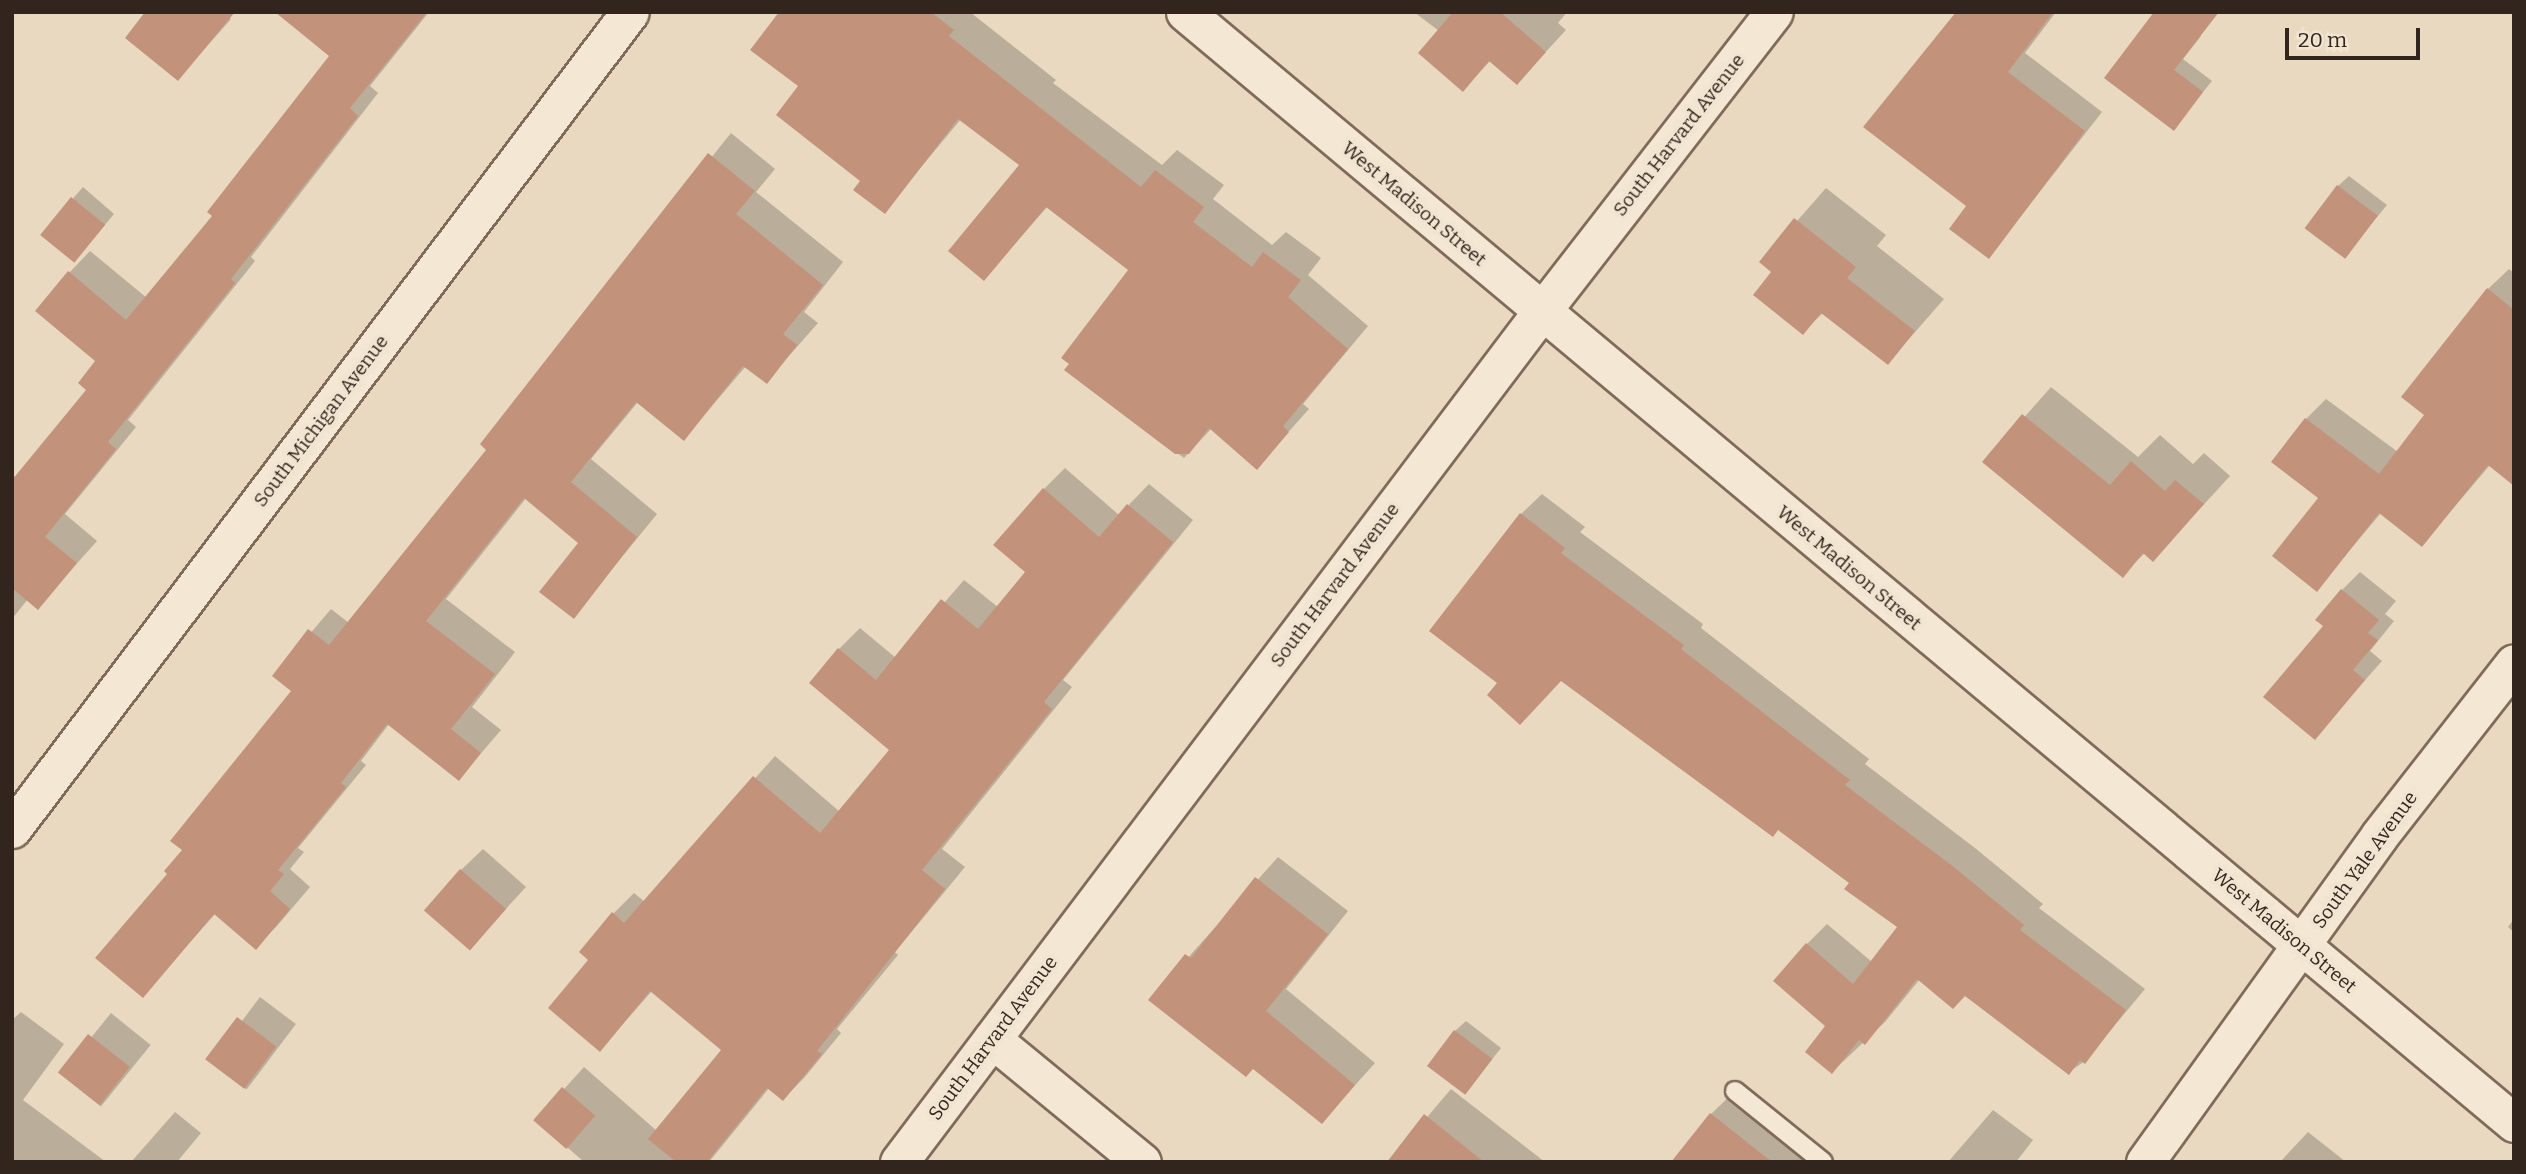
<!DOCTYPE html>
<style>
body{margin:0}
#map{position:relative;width:2526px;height:1174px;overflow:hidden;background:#e9d9c1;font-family:Bitter,serif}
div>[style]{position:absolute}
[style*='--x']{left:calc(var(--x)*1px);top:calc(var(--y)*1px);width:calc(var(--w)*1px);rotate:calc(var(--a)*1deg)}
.shadow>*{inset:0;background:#0003;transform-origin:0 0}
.building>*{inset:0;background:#c3927b;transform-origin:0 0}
.roads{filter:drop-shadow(2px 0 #806b5b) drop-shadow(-2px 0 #806b5b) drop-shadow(0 2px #806b5b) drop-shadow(0 -2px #806b5b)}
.service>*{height:18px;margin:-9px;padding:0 9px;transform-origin:9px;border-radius:9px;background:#f4e7d3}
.minor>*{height:37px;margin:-18.5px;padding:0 18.5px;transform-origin:18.5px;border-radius:18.5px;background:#f4e7d3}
span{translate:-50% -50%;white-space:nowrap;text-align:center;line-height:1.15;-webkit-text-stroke:7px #f1e4d0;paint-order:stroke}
.street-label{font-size:19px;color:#31251d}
.frame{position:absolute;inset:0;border:14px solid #31251d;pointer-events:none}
.scale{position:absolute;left:2285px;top:28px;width:135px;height:32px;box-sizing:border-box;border:4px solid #31251d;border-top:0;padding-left:9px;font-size:21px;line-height:24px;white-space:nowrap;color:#31251d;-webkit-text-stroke:5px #f1e4d0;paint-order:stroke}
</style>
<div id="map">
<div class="shadow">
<i style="clip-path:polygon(222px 12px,231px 19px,178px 79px)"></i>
<i style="clip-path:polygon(351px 12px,429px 12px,370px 86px,378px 93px,251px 257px,255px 261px,128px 420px,136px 427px,65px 514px,97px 541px,38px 607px,28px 599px,12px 619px,12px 477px,18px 476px,88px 389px,98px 361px,69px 273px,90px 251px,147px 298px,214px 216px,331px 55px)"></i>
<i style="clip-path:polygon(781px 12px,970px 12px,1056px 80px,1053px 83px,1162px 165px,1177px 150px,1224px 185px,1213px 199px,1272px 245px,1286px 232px,1321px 258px,1308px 275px,1368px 326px,1303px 404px,1309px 409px,1257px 467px,1212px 428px,1184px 458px,1067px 370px,1131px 270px,1048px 206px,984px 279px,1021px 165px,961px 119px,884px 212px,800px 86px)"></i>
<i style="clip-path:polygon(1414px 12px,1567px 12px,1558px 23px,1566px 30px,1517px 83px,1491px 60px,1463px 90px,1439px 31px)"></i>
<i style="clip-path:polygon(1957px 12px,2056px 12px,2025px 53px,2102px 112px,1989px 257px,1968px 206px)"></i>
<i style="clip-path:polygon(2160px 12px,2201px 36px,2183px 59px,2212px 81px,2174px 128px)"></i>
<i style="clip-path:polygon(731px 133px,775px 169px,756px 192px,843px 262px,804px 312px,818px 323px,766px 382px,746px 366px,684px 439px,638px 402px,591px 459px,657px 514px,573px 617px,581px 542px,527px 497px,446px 599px,515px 652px,472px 707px,501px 730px,459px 779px,389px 724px,361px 761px,366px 765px,298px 848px,304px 852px,290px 869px,310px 887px,277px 926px,256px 947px,216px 913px,143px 995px,169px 874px,293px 690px,274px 676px,331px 609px,349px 623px,488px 449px,482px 444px)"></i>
<i style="clip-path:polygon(2349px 176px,2387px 205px,2344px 257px,2338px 186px)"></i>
<i style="clip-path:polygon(83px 187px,114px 214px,84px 250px,42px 234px)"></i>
<i style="clip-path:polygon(1826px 188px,1886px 235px,1877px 246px,1944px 299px,1888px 363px,1824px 312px,1803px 332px,1773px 272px,1761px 262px)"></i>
<i style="clip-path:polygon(2509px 269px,2514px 273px,2514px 461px,2490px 465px,2422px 545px,2381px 513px,2317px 589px,2321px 497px,2306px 419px,2326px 399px,2398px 452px,2427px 415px,2488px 289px)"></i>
<i style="clip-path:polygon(2051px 387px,2138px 457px,2160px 435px,2193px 464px,2204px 453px,2230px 476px,2153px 560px,2145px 553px,2122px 575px,1985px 462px)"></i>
<i style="clip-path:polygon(1065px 468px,1119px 515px,1149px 484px,1193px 520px,1063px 680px,1072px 687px,942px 849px,965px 867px,895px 952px,898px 955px,837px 1029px,841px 1033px,804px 1078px,783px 1099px,770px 1087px,709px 1162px,584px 1162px,536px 1120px,584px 1067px,657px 1131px,723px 1049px,652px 991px,600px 1050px,591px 959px,613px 914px,634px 893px,645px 902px,775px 756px,840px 812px,892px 749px,839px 649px,860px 628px,896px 658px,964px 580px,998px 607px,1027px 572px,1044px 489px)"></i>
<i style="clip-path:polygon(1542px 494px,1585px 527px,1580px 532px,1703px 624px,1701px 628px,1869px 759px,1865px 764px,1975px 848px,2043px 904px,2039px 908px,2145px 989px,2085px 1061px,2069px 1072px,1966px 994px,1920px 979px,1885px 1022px,1832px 1072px,1828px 1025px,1807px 944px,1827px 924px,1872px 962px,1899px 927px,1851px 883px,1779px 828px,1562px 680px,1500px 683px,1521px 514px)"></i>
<i style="clip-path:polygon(2360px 572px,2396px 601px,2385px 614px,2394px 621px,2370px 651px,2382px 661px,2314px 738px,2325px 626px,2342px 590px)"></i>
<i style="clip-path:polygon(483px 849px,526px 887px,470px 948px,461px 870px)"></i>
<i style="clip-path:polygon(1278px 857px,1348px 911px,1286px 989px,1375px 1063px,1322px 1122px,1254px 1067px,1151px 999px)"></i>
<i style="clip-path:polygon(2514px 919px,2514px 932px,2508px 927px)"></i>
<i style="left:260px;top:997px;width:45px;height:82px;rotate:37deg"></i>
<i style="clip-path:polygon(21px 1012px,64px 1044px,23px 1100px,106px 1162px,12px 1162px,12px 1020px)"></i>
<i style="left:111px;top:1013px;width:51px;height:79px;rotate:39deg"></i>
<i style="clip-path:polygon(1466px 1021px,1501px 1048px,1474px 1082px,1455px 1031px)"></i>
<i style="clip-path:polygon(1451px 1089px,1545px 1162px,1389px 1162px)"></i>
<i style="clip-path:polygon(1733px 1093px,1815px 1162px,1691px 1162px,1711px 1114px)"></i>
<i style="clip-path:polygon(1993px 1110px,2033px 1140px,2016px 1162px,1948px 1162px)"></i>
<i style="clip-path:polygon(175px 1112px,201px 1133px,177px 1162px,131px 1162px)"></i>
<i style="clip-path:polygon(2308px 1132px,2346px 1162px,2280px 1162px)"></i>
</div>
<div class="building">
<i style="clip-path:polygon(145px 12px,235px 12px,178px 81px,125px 38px)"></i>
<i style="clip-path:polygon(275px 12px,427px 12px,350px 108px,358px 116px,231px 279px,235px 283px,108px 442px,116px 449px,45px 537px,77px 563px,38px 610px,12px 588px,12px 480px,86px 390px,78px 383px,95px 361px,35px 311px,68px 271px,126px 320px,212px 216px,207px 212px,329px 56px)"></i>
<i style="clip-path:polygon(779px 12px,931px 12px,954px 30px,949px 36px,1141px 187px,1155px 170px,1204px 207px,1193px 222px,1252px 267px,1263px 252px,1301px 280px,1288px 297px,1348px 349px,1283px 426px,1289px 432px,1257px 470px,1209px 428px,1189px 454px,1175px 454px,1064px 370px,1069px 364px,1061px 358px,1128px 270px,1046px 207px,984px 281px,948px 251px,1019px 165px,958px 119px,885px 214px,853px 190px,860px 181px,776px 115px,798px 86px,750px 50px)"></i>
<i style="clip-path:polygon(1453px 12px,1500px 12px,1546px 52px,1517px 85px,1489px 61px,1463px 92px,1418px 53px)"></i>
<i style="clip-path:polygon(1956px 12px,2053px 12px,2008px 72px,2085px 131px,1989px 259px,1949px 229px,1966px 206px,1863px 127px)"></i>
<i style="clip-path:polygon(2154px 12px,2219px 12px,2174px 70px,2203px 92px,2174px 131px,2104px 78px)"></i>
<i style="clip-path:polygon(708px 153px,755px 191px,736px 214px,823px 285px,783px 334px,797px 345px,767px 384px,743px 366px,684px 441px,636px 402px,571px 482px,637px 537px,574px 619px,539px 592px,578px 543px,524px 498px,426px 621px,495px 674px,451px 729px,481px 753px,459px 781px,387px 724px,341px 783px,346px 787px,278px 870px,284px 874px,270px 891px,290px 909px,256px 950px,214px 914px,143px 998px,95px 958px,167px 874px,164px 871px,182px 850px,170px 841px,291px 691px,272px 676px,308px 629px,329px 645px,486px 450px,480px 444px)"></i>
<i style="left:2337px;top:185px;width:51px;height:54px;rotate:37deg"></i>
<i style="left:71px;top:197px;width:44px;height:49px;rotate:39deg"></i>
<i style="clip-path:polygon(1794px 218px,1856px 267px,1847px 278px,1915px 331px,1888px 365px,1821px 313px,1803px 335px,1753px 295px,1771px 272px,1759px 262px)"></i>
<i style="clip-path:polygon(2487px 288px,2514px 310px,2514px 486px,2488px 465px,2422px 547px,2379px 513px,2317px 592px,2272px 556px,2318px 498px,2271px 462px,2305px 418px,2379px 474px,2424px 415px,2401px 397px)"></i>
<i style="clip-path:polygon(2022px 414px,2110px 485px,2131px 461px,2165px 491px,2175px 480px,2204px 504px,2153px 562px,2143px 553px,2123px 578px,1982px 462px)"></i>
<i style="clip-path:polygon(1043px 488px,1099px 537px,1127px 504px,1173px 542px,1044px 702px,1052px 709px,922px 870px,945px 889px,817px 1051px,822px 1054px,783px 1101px,767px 1088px,707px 1162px,676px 1162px,648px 1139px,721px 1050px,650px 991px,600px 1052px,548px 1008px,588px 960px,579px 952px,612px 912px,624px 923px,753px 776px,820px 833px,889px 750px,809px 683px,838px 648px,876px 680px,941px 599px,978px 629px,1025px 572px,993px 545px)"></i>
<i style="clip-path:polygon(1520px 513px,1565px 548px,1561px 553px,1684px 645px,1681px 649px,1850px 780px,1845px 785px,1955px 868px,2024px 925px,2020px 930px,2126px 1010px,2085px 1064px,2080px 1060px,2069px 1075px,1965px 996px,1953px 1009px,1917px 979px,1865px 1045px,1859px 1040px,1832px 1074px,1805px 1052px,1825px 1026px,1773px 981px,1806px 943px,1853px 984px,1897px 927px,1844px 889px,1849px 883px,1778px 830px,1773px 837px,1561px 681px,1520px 725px,1487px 695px,1497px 683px,1429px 631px)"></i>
<i style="clip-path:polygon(2341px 589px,2379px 620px,2368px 633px,2378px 640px,2353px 670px,2365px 680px,2315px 740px,2263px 697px,2323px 626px,2315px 620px)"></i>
<i style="left:460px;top:869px;width:61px;height:55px;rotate:41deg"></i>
<i style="clip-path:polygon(1255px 877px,1328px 934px,1266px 1011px,1355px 1085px,1322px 1124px,1253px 1069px,1246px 1077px,1148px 1000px,1185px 954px,1191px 958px)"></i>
<i style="left:237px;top:1017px;width:49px;height:53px;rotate:37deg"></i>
<i style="left:1454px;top:1030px;width:48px;height:45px;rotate:37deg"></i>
<i style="left:88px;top:1034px;width:53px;height:49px;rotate:38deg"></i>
<i style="left:562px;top:1087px;width:44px;height:44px;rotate:41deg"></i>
<i style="clip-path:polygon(1710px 1113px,1772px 1162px,1671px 1162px)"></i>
<i style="clip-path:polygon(1424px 1114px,1484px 1162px,1387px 1162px)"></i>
</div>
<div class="roads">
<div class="service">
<i style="--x:1735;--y:1091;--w:113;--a:38.9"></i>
</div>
<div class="minor">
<i style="--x:1185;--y:12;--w:1732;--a:39.89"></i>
<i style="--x:12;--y:829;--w:1024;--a:-52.9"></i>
<i style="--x:992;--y:1039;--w:194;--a:39.4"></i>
<i style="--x:899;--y:1162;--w:1067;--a:-52.93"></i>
<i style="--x:1542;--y:311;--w:378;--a:-52.2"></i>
<i style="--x:2145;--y:1162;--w:401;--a:-54.3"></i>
<i style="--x:2379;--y:836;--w:219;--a:-52"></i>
</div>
</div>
<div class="street-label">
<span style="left:1679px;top:135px;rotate:-52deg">South Harvard Avenue</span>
<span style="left:1414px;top:204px;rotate:40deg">West Madison Street</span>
<span style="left:321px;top:421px;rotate:-53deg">South Michigan Avenue</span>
<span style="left:1849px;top:568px;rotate:40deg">West Madison Street</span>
<span style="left:1335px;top:585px;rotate:-53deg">South Harvard Avenue</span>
<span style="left:2365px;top:860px;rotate:-54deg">South Yale Avenue</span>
<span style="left:2284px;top:931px;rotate:40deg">West Madison Street</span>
<span style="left:993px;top:1038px;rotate:-53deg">South Harvard Avenue</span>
</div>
<div class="frame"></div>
<div class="scale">20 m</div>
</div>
